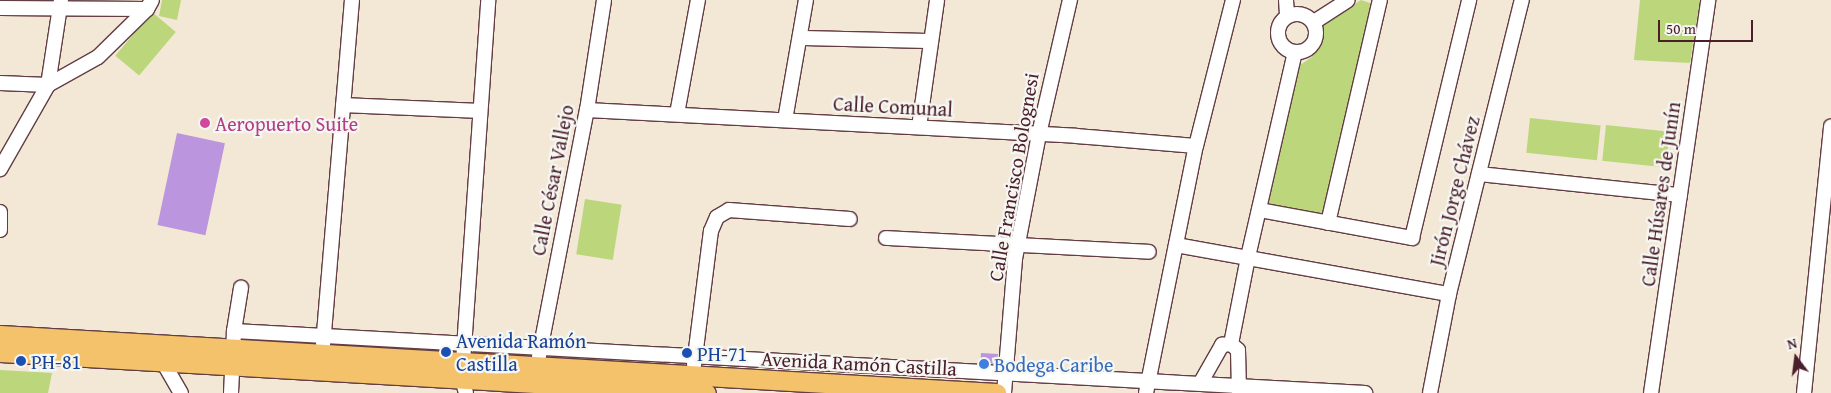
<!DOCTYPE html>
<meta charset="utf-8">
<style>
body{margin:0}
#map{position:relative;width:1831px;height:393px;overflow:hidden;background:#f2e8d5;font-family:"Gentium Book Plus",serif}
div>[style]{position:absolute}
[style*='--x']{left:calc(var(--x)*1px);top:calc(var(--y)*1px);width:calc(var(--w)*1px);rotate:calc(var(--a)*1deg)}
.green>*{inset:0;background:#bcd67b;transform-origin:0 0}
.building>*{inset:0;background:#bb96de;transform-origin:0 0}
.roads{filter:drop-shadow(1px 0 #633d44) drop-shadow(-1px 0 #633d44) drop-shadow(0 1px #633d44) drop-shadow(0 -1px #633d44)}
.minor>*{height:14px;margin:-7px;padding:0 7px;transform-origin:7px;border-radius:7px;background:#fff}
.minor>.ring{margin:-7px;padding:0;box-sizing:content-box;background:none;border:14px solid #fff;border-radius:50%}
.highway>*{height:19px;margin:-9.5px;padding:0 9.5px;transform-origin:9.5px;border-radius:9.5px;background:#f4c26a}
.dots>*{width:14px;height:14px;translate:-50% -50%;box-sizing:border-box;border:2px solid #f6f6f2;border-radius:50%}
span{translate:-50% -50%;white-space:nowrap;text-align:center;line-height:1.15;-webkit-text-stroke:4.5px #f6f6f2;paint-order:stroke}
.street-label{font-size:20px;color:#4a1f2b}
.hotel-label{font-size:20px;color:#b23c85}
.left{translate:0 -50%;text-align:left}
.transit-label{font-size:20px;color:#164399}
.shop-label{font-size:20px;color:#366cbe}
.north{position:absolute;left:1771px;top:333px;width:50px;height:50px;-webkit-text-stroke:4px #f6f6f2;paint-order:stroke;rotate:345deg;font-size:14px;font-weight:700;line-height:20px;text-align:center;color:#4a1f2b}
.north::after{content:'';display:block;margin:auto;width:18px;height:22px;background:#4a1f2b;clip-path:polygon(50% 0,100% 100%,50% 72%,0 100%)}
.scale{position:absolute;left:1658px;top:20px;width:95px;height:22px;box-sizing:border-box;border:2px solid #4a1f2b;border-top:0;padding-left:6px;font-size:15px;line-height:18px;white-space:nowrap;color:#4a1f2b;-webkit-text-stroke:4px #f6f6f2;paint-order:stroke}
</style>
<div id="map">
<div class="green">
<i style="clip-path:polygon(162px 0,181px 0,177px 20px,159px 16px)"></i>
<i style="clip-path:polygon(1361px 0,1370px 3px,1374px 8px,1325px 213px,1318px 216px,1268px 206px,1300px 65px,1312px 57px,1317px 48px,1321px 26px)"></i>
<i style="clip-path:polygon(1640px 0,1700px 0,1690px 63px,1634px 60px)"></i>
<i style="left:152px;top:12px;width:31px;height:57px;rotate:40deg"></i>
<i style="left:1530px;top:118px;width:71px;height:35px;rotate:6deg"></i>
<i style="left:1606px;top:125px;width:64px;height:36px;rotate:6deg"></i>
<i style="left:585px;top:199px;width:37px;height:56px;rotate:9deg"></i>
<i style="clip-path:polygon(0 370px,52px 373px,48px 393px,0 393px)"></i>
</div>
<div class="building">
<i style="left:177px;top:133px;width:49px;height:94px;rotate:12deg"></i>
<i style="left:981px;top:353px;width:17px;height:10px;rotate:3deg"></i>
</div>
<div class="roads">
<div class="minor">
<i style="--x:61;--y:0;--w:86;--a:98.7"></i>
<i style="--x:48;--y:85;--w:57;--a:-29.2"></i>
<i style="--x:98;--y:57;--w:69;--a:-44.4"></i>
<i style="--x:147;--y:9;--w:10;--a:-61"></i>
<i style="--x:1286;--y:0;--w:16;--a:86"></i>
<i style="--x:0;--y:8;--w:147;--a:0.4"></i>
<i class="ring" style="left:1278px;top:14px;width:24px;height:24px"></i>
<i style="--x:1314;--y:22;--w:40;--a:-32.9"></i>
<i style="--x:800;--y:38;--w:131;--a:1.3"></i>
<i style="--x:0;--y:83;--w:48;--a:2.4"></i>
<i style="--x:48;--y:85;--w:97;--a:119.7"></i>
<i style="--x:343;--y:105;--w:137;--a:2.5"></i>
<i style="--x:587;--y:110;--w:490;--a:3"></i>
<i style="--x:1076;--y:136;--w:120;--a:4.8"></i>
<i style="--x:677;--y:114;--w:116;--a:-79.6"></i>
<i style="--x:785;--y:120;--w:122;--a:-80.1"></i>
<i style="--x:919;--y:127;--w:128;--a:-81.9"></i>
<i style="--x:1479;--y:174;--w:202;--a:6"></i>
<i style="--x:1259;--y:210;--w:156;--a:10.4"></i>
<i style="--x:1412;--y:238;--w:245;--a:-76.5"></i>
<i style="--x:0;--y:212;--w:18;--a:90"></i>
<i style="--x:1328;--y:223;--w:229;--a:-76.9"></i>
<i style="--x:886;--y:238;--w:263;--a:3"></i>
<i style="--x:1176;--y:245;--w:277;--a:10.2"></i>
<i style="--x:234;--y:331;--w:1133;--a:3.14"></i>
<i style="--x:1231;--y:344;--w:89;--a:-78.9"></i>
<i style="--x:1248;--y:257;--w:210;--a:-77.1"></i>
<i style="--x:323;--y:345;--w:346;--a:-85.2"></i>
<i style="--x:539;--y:356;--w:251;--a:-79"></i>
<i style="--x:587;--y:110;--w:111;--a:-81.2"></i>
<i style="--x:163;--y:362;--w:36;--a:60"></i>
<i style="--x:694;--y:365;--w:135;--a:-82.8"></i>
<i style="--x:711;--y:231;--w:15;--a:-67"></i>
<i style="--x:717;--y:217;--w:14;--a:-30"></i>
<i style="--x:729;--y:210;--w:121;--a:4.3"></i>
<i style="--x:1201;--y:382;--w:43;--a:-60.4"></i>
<i style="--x:1222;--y:345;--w:9;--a:-6"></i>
<i style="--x:1231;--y:344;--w:9;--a:41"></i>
<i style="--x:1238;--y:350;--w:42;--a:88.6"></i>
<i style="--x:231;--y:393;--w:62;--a:-87.2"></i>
<i style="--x:234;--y:331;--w:44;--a:-80.8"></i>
<i style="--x:466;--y:393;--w:15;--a:-106"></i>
<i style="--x:462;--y:379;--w:17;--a:-87"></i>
<i style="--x:463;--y:362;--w:363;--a:-86"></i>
<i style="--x:1004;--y:393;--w:134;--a:-85.3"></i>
<i style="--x:1015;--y:259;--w:127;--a:-79.1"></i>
<i style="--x:1039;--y:134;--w:138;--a:-77"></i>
<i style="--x:1146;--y:393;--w:252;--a:-78.6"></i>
<i style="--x:1196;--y:146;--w:151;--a:-75.8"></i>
<i style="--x:1430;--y:393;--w:101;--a:-79.1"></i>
<i style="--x:1449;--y:294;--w:303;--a:-76.1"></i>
<i style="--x:1651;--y:393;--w:397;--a:-81.7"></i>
<i style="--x:1804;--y:393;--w:268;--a:-84.2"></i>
</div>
<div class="highway">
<i style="--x:0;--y:335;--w:998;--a:3.33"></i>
<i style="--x:0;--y:352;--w:707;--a:3.32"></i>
</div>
</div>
<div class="dots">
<i style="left:205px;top:123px;background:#d1479c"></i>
<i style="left:446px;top:352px;background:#1a4fb4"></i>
<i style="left:687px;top:353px;background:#1a4fb4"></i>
<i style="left:21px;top:361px;background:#1a4fb4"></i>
<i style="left:984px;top:364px;background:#3f7fe0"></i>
</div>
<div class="street-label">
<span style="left:893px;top:106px;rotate:3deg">Calle Comunal</span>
<span style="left:1013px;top:177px;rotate:-80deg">Calle Francisco Bolognesi</span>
<span style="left:552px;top:180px;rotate:-79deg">Calle César Vallejo</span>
<span style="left:1454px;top:191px;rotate:-76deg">Jirón Jorge Chávez</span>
<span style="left:1660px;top:194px;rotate:-82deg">Calle Húsares de Junín</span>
<span style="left:859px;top:363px;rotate:3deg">Avenida Ramón Castilla</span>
</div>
<div class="hotel-label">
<span class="left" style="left:215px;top:123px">Aeropuerto Suite</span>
</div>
<div class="transit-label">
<span class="left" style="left:456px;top:352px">Avenida Ramón<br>Castilla</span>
<span class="left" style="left:697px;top:353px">PH-71</span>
<span class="left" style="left:31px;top:361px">PH-81</span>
</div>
<div class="shop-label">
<span class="left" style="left:994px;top:364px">Bodega Caribe</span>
</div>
<div class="north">N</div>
<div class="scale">50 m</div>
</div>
